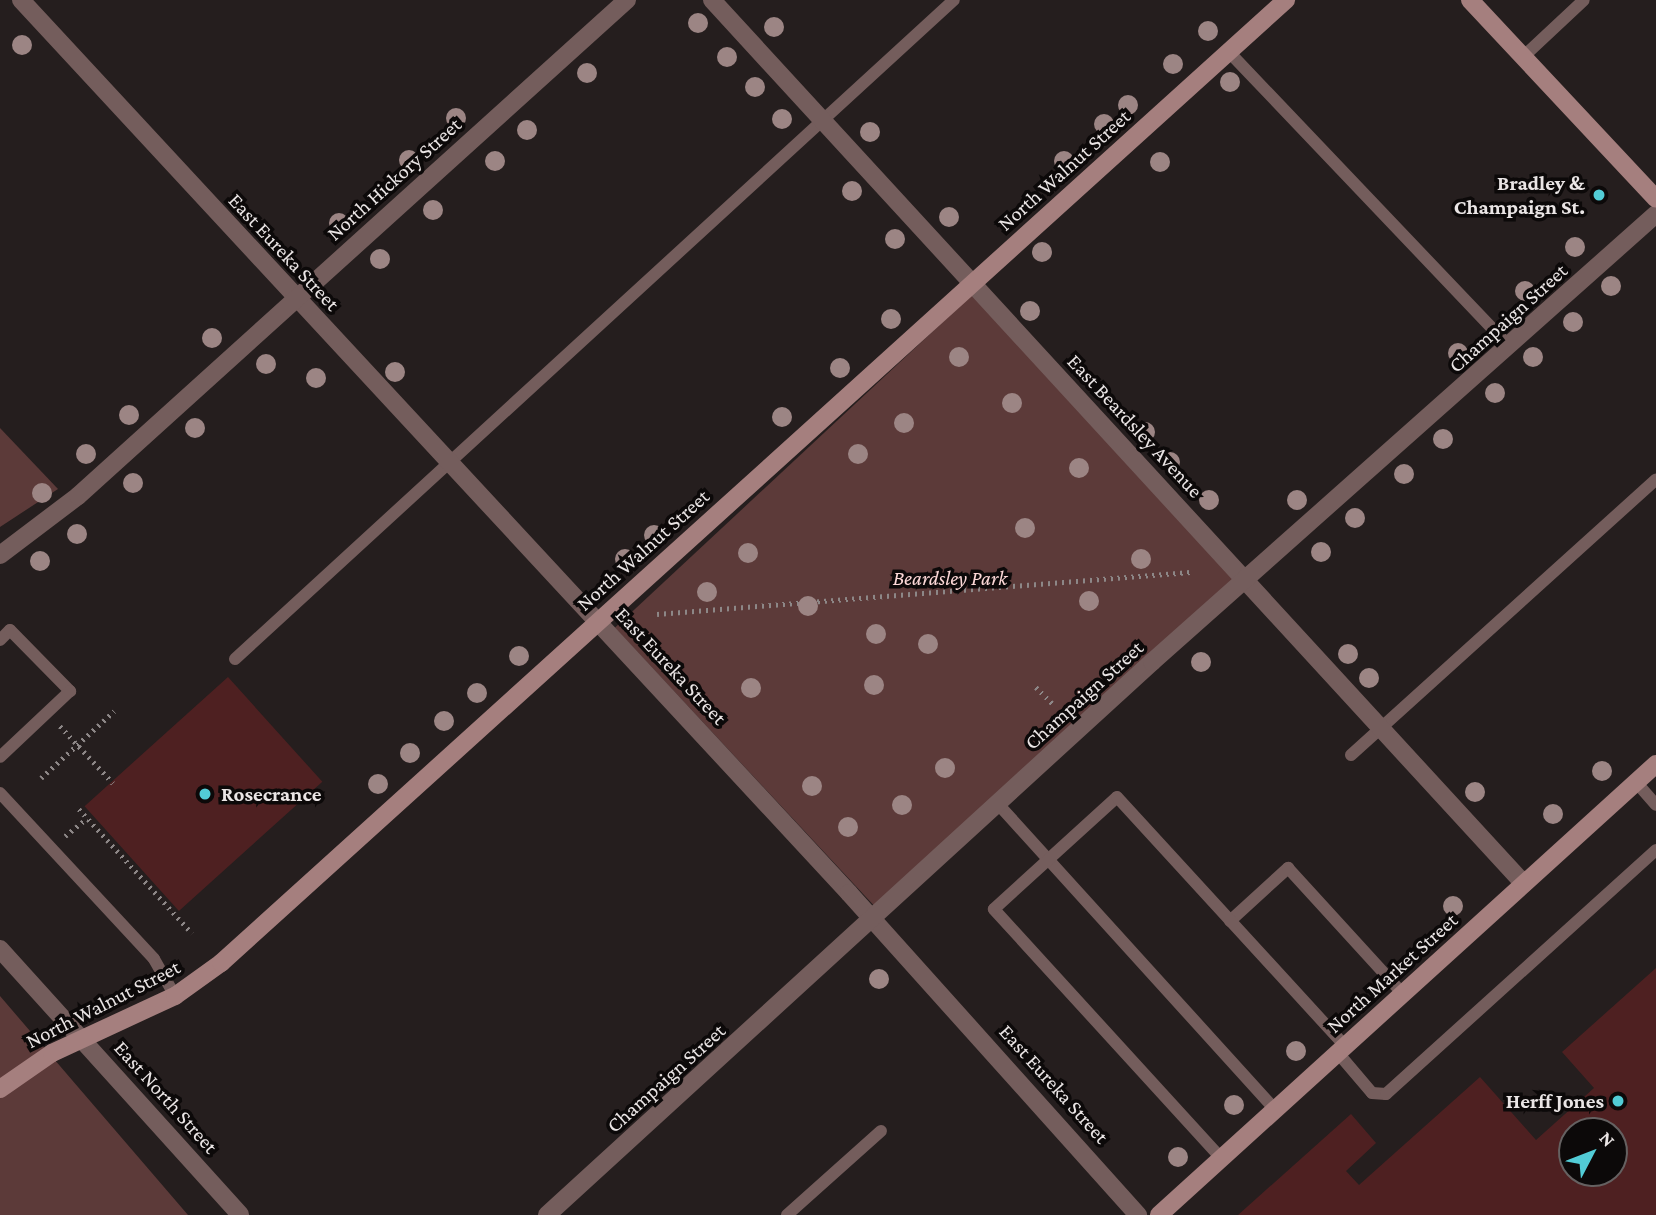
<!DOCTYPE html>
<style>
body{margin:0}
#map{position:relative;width:1656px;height:1215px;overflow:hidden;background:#251e1e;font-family:"Crimson Pro",serif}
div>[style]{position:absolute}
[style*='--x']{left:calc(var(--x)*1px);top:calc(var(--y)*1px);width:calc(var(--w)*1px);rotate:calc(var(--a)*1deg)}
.green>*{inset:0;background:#5c3a39;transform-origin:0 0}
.building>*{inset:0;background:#4e2021;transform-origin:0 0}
.path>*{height:4.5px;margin-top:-2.25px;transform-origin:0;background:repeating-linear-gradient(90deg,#8d8787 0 2px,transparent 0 7px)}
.lane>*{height:12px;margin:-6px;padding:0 6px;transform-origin:6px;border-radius:6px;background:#745d5c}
.street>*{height:18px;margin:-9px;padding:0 9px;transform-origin:9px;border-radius:9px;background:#745d5c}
.secondary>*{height:18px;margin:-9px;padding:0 9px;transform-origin:9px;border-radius:9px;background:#a57f7e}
.trees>*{width:20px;height:20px;margin:-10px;border-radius:50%;background:#9c8584}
.dots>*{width:19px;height:19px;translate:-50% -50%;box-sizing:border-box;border:4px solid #0c0909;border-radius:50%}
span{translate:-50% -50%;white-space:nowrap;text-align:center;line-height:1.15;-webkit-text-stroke:7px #0c0909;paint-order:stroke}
.street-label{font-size:21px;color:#eae5e5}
.poi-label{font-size:21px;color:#eae5e5;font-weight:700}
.right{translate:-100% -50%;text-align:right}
.left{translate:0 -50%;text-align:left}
.park-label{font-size:21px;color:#fdd9d8;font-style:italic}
.north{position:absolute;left:1558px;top:1117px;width:70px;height:70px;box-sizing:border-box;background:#0c0909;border:2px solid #656161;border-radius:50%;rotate:48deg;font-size:19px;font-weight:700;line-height:28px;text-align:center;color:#eae5e5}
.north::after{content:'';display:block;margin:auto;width:24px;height:32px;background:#52ccd6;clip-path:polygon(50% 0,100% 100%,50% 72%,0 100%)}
</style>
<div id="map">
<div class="green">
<i style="left:974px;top:293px;width:391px;height:491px;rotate:47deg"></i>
<i style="clip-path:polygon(0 428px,58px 489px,0 527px)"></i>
<i style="clip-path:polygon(0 996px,72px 1080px,188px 1215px,0 1215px)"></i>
</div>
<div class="building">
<i style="left:228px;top:677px;width:141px;height:193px;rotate:48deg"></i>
<i style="clip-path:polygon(evenodd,1656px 968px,1656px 1215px,1238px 1215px,1351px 1114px,1376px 1143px,1346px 1171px,1359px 1185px,1480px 1077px,1536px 1140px,1594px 1088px,1562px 1052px,1656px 968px,1572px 1131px,1614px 1131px,1614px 1173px,1572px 1173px,1572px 1131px)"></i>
</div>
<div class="path">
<i style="--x:657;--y:614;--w:535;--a:-4.51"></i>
<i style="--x:1036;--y:687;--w:27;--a:45"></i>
<i style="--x:60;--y:726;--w:78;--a:47.1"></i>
<i style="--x:41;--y:778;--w:99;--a:-42.5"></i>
<i style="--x:79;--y:809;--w:168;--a:47.7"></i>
<i style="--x:65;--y:836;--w:28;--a:-39"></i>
</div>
<div class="lane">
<i style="--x:1229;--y:52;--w:407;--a:46.4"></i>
<i style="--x:1523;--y:57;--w:83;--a:-43.1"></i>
<i style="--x:0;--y:640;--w:14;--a:-45"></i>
<i style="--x:10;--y:630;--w:86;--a:45.5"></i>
<i style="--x:70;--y:691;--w:96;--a:136.7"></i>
<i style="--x:235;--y:659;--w:975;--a:-42.51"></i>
<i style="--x:1351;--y:755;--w:411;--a:-42.1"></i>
<i style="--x:1636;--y:782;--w:30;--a:49"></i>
<i style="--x:0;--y:793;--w:226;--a:47.1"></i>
<i style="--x:154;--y:959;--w:43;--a:60.4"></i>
<i style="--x:998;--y:804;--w:413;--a:47.8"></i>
<i style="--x:1230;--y:921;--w:79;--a:-42.4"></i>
<i style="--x:1288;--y:868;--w:171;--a:47.6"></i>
<i style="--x:1338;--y:1053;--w:52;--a:49.6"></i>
<i style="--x:1372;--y:1093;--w:14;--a:4"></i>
<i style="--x:1386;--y:1094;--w:364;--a:-42.1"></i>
<i style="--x:1221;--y:1158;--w:337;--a:-132.4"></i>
<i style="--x:994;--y:909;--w:166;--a:-42.3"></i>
<i style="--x:1117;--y:797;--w:339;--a:47.5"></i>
<i style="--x:787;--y:1215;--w:126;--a:-41.8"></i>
</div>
<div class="street">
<i style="--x:21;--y:0;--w:1218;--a:47.16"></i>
<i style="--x:849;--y:893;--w:433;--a:48.1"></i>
<i style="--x:712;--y:0;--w:1200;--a:47.43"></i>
<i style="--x:0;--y:555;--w:98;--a:-37.1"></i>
<i style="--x:78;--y:496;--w:740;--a:-42.1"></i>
<i style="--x:0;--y:949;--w:358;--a:47.9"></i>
<i style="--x:547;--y:1215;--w:820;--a:-42.43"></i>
<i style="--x:1152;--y:662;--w:674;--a:-41.63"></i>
</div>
<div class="secondary">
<i style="--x:1470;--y:0;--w:272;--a:46.9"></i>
<i style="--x:0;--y:1089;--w:63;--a:-34.7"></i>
<i style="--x:52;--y:1053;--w:136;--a:-24.9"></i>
<i style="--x:175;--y:996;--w:57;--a:-35.7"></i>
<i style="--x:221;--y:963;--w:1436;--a:-42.12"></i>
<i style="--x:1159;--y:1215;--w:671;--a:-42.22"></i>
</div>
<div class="trees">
<i style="left:698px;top:23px"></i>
<i style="left:774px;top:27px"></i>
<i style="left:1208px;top:31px"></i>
<i style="left:22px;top:45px"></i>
<i style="left:727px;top:57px"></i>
<i style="left:1173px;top:64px"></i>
<i style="left:587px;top:73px"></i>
<i style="left:1230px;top:82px"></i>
<i style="left:755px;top:87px"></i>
<i style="left:1128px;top:105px"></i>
<i style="left:456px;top:118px"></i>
<i style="left:782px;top:119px"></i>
<i style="left:1104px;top:124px"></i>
<i style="left:527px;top:130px"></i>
<i style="left:870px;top:132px"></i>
<i style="left:409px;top:160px"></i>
<i style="left:495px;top:161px"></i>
<i style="left:1064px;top:161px"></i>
<i style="left:1160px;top:162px"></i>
<i style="left:852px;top:191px"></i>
<i style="left:433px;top:210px"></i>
<i style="left:949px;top:217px"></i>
<i style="left:339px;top:223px"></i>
<i style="left:895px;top:239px"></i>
<i style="left:1575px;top:247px"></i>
<i style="left:1042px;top:252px"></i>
<i style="left:380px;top:259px"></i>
<i style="left:1611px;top:286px"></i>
<i style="left:1525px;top:291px"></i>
<i style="left:1030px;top:311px"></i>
<i style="left:891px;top:319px"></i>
<i style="left:1573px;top:322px"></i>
<i style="left:212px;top:338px"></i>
<i style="left:1458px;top:353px"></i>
<i style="left:959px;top:357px"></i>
<i style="left:1533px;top:357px"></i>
<i style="left:266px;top:364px"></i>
<i style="left:840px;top:368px"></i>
<i style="left:395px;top:372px"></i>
<i style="left:316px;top:378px"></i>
<i style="left:1495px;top:393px"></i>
<i style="left:1012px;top:403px"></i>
<i style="left:129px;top:415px"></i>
<i style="left:782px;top:417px"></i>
<i style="left:904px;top:423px"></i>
<i style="left:195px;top:428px"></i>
<i style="left:1145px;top:432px"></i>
<i style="left:1443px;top:439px"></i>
<i style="left:86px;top:454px"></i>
<i style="left:858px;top:454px"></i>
<i style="left:1170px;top:462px"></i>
<i style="left:1079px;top:468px"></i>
<i style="left:1404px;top:474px"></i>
<i style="left:133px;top:483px"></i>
<i style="left:42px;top:493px"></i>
<i style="left:1209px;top:500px"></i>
<i style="left:1297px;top:500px"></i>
<i style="left:1355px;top:518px"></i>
<i style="left:1025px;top:528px"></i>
<i style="left:77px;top:534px"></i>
<i style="left:654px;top:535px"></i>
<i style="left:1321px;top:552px"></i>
<i style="left:748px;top:553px"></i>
<i style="left:625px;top:559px"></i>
<i style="left:1141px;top:559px"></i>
<i style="left:40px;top:561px"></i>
<i style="left:707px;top:592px"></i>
<i style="left:1089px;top:601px"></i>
<i style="left:808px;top:606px"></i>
<i style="left:876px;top:634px"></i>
<i style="left:928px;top:644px"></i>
<i style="left:1348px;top:654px"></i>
<i style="left:519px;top:656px"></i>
<i style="left:1201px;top:662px"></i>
<i style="left:1369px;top:678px"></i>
<i style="left:874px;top:685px"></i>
<i style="left:751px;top:688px"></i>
<i style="left:477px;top:693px"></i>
<i style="left:444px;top:721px"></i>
<i style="left:410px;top:753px"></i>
<i style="left:945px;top:768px"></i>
<i style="left:1602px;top:771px"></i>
<i style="left:378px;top:784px"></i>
<i style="left:812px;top:786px"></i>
<i style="left:1475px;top:792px"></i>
<i style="left:902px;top:805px"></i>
<i style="left:1553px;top:814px"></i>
<i style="left:848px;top:827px"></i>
<i style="left:1453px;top:906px"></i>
<i style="left:879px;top:979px"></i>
<i style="left:1296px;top:1051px"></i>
<i style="left:1234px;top:1105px"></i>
<i style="left:1178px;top:1157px"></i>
</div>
<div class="dots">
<i style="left:1599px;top:195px;background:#52ccd6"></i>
<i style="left:205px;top:794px;background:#52ccd6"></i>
<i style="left:1618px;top:1101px;background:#52ccd6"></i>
</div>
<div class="street-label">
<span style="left:1064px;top:170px;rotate:-42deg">North Walnut Street</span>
<span style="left:394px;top:179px;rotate:-42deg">North Hickory Street</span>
<span style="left:284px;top:252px;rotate:47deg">East Eureka Street</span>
<span style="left:1508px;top:318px;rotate:-42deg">Champaign Street</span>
<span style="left:1135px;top:426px;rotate:47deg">East Beardsley Avenue</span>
<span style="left:643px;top:550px;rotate:-42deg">North Walnut Street</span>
<span style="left:671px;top:666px;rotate:47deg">East Eureka Street</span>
<span style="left:1084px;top:695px;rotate:-42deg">Champaign Street</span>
<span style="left:1392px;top:973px;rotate:-42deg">North Market Street</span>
<span style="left:103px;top:1004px;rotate:-27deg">North Walnut Street</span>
<span style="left:666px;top:1078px;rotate:-42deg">Champaign Street</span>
<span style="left:1054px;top:1084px;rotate:48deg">East Eureka Street</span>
<span style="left:166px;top:1097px;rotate:48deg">East North Street</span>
</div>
<div class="poi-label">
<span class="right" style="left:1585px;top:195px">Bradley &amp;<br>Champaign St.</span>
<span class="left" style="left:221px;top:794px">Rosecrance</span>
<span class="right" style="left:1604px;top:1101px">Herff Jones</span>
</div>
<div class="park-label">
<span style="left:950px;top:578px">Beardsley Park</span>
</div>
<div class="north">N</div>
</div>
